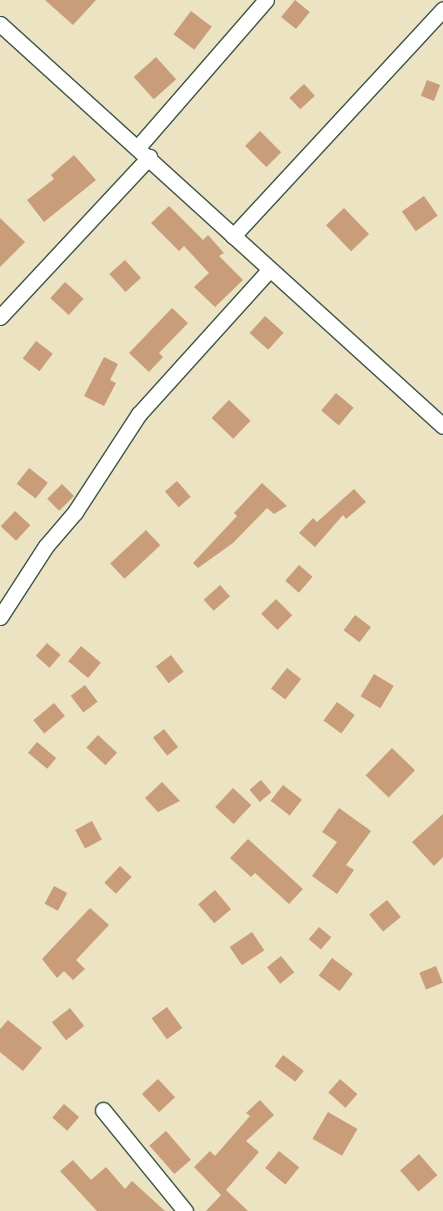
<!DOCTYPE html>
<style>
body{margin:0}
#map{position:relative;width:443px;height:1211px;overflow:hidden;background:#ece3c3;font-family:"EB Garamond",serif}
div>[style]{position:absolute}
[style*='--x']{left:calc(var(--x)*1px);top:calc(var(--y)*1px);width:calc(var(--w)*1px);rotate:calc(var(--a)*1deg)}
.building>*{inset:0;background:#c99c7a;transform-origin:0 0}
.roads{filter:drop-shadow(1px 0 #3e5649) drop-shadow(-1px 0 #3e5649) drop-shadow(0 1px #3e5649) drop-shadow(0 -1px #3e5649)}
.minor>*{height:15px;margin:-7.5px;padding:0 7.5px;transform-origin:7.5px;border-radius:7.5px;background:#fff}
span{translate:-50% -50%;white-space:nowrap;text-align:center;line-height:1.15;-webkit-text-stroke:5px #fbf7ec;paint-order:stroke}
</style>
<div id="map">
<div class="building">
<i style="clip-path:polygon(45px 0,96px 0,73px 25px)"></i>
<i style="left:295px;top:0;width:19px;height:22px;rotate:39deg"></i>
<i style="left:191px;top:11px;width:26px;height:29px;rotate:37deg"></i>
<i style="left:156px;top:57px;width:30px;height:30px;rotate:48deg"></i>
<i style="left:427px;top:80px;width:14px;height:17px;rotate:21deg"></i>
<i style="left:304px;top:84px;width:16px;height:20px;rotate:47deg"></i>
<i style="left:260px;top:131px;width:30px;height:21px;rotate:45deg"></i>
<i style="clip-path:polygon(74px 155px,96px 180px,44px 222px,27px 200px,54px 179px,51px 175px)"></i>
<i style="left:424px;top:196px;width:24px;height:27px;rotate:55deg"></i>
<i style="clip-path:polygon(169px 206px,203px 240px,208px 235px,224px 253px,219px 256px,243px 280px,215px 307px,194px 287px,209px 273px,184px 246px,179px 251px,151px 223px)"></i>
<i style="left:344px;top:208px;width:36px;height:25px;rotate:46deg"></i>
<i style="clip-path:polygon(0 218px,25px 242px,0 267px)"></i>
<i style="left:125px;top:260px;width:24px;height:21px;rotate:48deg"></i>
<i style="left:65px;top:282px;width:25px;height:22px;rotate:42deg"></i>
<i style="clip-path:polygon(172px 308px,188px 323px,159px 353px,163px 357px,149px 372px,129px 353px)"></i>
<i style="left:265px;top:316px;width:25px;height:23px;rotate:42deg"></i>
<i style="left:36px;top:341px;width:21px;height:22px;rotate:37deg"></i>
<i style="clip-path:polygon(104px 357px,118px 364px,110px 380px,116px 383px,104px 406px,84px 396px)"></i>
<i style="left:336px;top:393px;width:23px;height:23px;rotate:40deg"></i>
<i style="left:229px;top:400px;width:30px;height:25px;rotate:44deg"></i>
<i style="left:29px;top:468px;width:24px;height:20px;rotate:38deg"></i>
<i style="left:177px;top:481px;width:21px;height:16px;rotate:49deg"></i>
<i style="clip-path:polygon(262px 483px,287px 506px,274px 514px,267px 508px,233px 543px,198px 568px,193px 563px,237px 516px,234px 513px)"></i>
<i style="left:62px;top:484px;width:17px;height:21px;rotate:45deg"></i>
<i style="clip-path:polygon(354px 489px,366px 502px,346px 519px,343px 515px,315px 547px,299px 533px,313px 518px,317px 522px)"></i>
<i style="left:15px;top:511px;width:21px;height:21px;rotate:43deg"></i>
<i style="left:146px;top:530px;width:21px;height:49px;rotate:47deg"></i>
<i style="left:299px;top:565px;width:18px;height:21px;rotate:41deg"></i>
<i style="left:220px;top:585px;width:15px;height:22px;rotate:48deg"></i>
<i style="left:276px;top:599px;width:23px;height:21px;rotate:45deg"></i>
<i style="left:355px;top:615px;width:20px;height:19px;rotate:37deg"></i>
<i style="left:47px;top:643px;width:18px;height:17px;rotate:41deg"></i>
<i style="left:81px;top:646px;width:26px;height:20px;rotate:40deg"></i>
<i style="left:171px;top:655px;width:21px;height:19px;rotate:53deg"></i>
<i style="left:287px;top:668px;width:18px;height:26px;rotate:38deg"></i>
<i style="left:374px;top:674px;width:23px;height:26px;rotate:31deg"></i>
<i style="left:85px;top:685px;width:21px;height:18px;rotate:53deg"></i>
<i style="left:337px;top:702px;width:22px;height:23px;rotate:36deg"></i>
<i style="left:54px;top:703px;width:17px;height:27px;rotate:50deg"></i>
<i style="left:164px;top:729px;width:23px;height:14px;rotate:52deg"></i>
<i style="left:98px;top:735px;width:26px;height:17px;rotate:43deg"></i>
<i style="left:37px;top:742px;width:25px;height:14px;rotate:40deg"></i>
<i style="left:392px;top:748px;width:32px;height:38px;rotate:44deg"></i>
<i style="left:261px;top:780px;width:16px;height:15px;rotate:50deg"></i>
<i style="clip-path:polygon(162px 782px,180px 801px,158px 812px,145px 798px)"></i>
<i style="left:283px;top:785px;width:24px;height:20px;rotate:38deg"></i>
<i style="left:233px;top:788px;width:25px;height:26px;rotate:43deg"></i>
<i style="clip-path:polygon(339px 808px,371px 831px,346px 865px,354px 870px,337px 894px,312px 876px,337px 842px,322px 832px)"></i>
<i style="clip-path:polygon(443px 814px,443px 857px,434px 866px,412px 842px)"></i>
<i style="left:92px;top:821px;width:21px;height:19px;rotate:62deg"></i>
<i style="clip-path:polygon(248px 839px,303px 889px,289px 904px,255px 873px,251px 877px,230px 858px)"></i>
<i style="left:120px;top:866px;width:16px;height:23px;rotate:43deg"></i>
<i style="left:54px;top:886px;width:15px;height:20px;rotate:28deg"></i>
<i style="left:215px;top:890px;width:25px;height:22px;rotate:50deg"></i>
<i style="left:387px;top:900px;width:22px;height:23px;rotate:51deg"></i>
<i style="clip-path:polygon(90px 908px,109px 925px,76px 960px,85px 969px,73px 980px,64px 971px,57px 978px,42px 959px)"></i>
<i style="left:319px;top:927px;width:16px;height:16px;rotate:40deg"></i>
<i style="left:252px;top:932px;width:22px;height:27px;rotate:56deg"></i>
<i style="left:281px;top:956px;width:21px;height:18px;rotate:51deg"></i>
<i style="left:332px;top:958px;width:26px;height:22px;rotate:37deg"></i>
<i style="left:436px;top:966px;width:18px;height:18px;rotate:68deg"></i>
<i style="left:167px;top:1007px;width:26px;height:19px;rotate:54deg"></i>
<i style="left:70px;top:1008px;width:23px;height:23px;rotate:52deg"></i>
<i style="clip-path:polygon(8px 1020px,42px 1048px,23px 1071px,0 1052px,0 1029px)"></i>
<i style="left:283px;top:1055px;width:26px;height:14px;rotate:37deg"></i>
<i style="left:158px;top:1079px;width:25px;height:22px;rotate:47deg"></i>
<i style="left:340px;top:1079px;width:23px;height:18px;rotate:41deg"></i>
<i style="clip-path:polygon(260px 1100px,274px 1115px,246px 1141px,259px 1152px,226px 1190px,248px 1211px,206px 1211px,221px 1195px,194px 1167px,210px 1151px,215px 1156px,250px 1116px,246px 1113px)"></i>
<i style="left:64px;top:1104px;width:20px;height:18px;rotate:41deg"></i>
<i style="left:328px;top:1112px;width:34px;height:31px;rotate:30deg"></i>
<i style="left:166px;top:1131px;width:38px;height:22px;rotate:49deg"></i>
<i style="left:279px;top:1151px;width:26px;height:22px;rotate:39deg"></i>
<i style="left:419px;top:1154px;width:28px;height:25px;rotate:49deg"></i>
<i style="clip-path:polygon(73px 1160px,91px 1180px,106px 1167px,125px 1189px,132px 1181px,165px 1211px,97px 1211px,60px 1171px)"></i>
</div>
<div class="roads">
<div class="minor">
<i style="--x:0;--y:24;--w:598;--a:42.22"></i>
<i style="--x:138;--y:147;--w:195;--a:-49"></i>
<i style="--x:233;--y:236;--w:309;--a:-47.2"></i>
<i style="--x:0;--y:317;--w:219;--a:-47"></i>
<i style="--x:0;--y:617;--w:85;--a:-57.1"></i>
<i style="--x:46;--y:546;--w:45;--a:-49.5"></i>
<i style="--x:75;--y:512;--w:117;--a:-56.9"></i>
<i style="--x:139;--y:414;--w:194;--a:-47.9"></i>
<i style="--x:103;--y:1110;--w:130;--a:50.9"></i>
</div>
</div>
</div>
